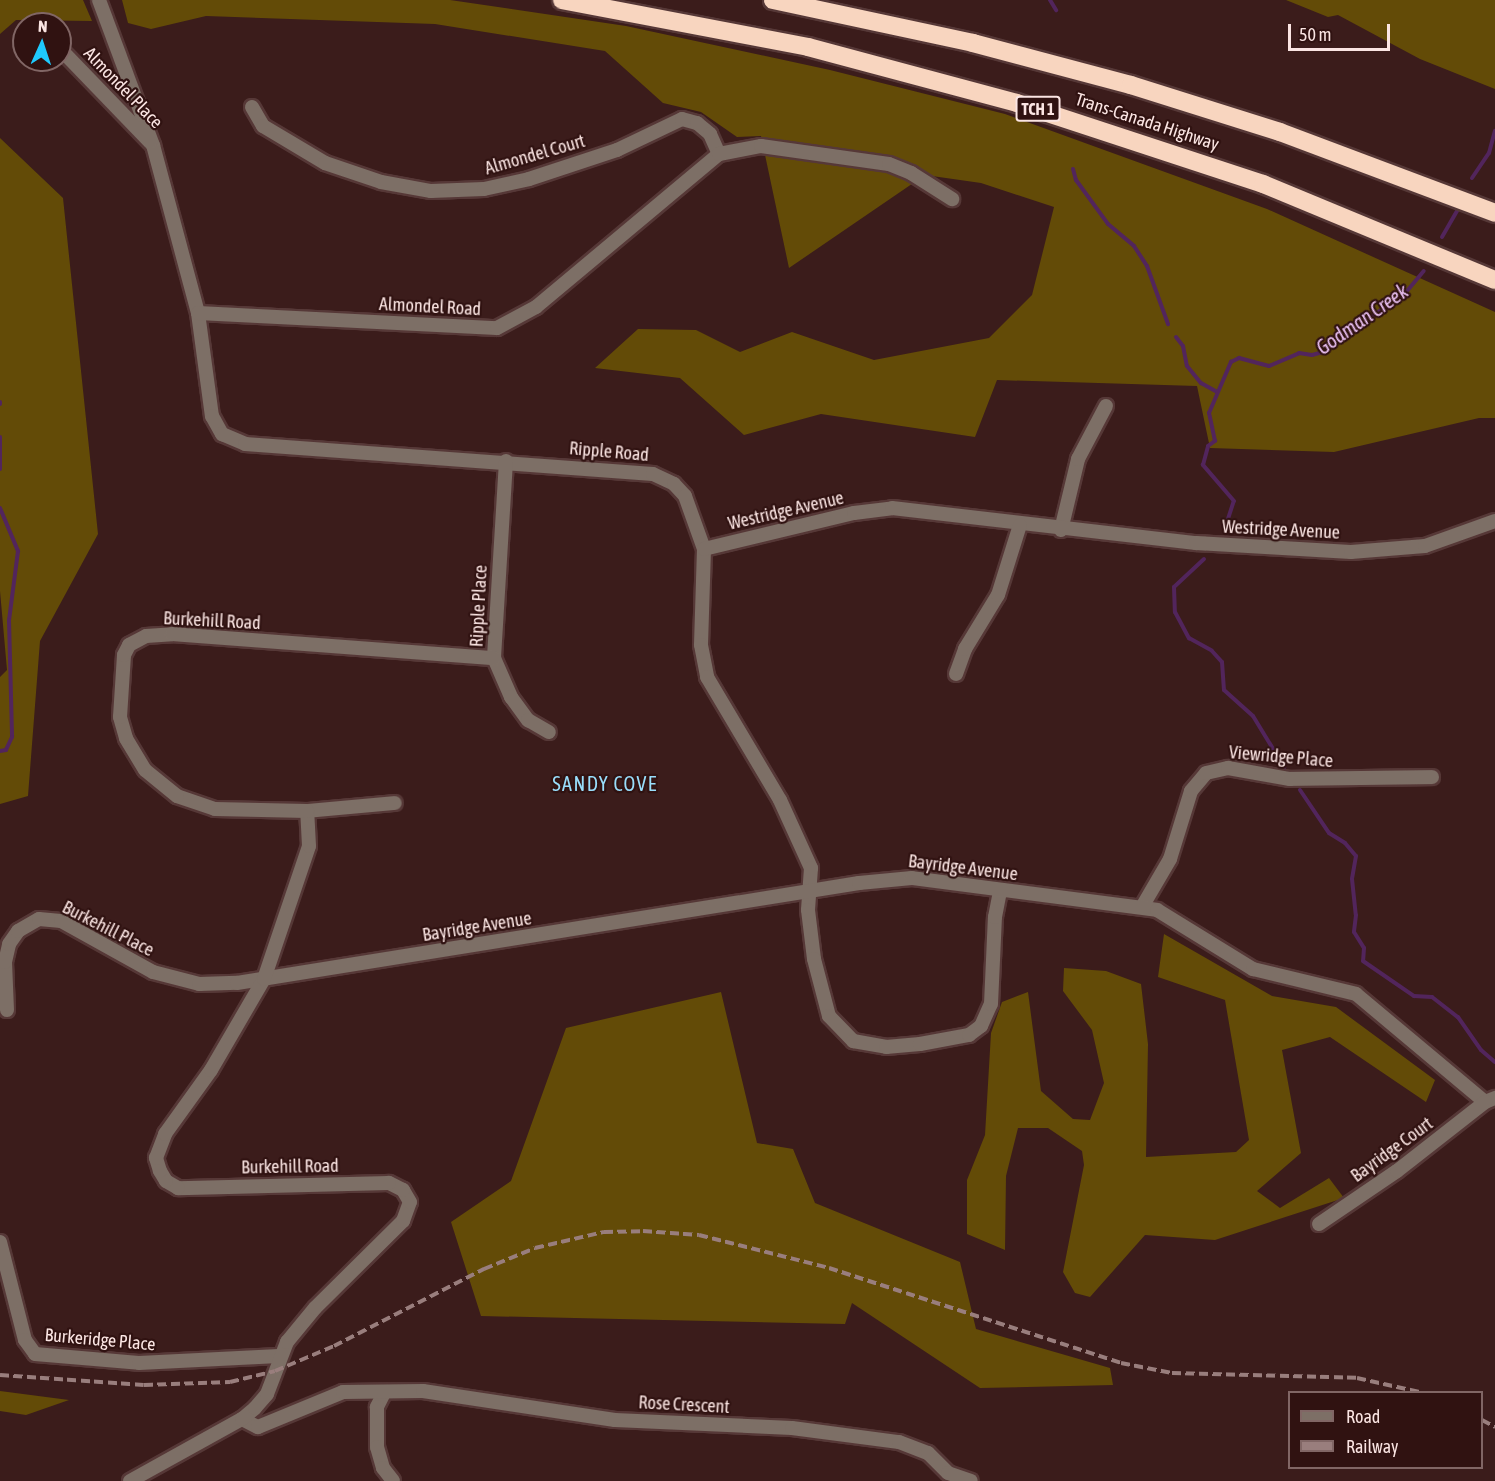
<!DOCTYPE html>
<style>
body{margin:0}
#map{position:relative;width:1495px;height:1481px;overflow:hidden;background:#3b1c1b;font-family:"Asap Condensed",sans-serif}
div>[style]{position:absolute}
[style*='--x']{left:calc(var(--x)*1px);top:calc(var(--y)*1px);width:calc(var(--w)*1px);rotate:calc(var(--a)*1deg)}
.forest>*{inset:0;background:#634b07}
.stream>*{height:4px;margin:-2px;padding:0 2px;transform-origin:2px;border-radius:2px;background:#52255c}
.roads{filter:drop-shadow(2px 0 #563837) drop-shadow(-2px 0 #563837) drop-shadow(0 2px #563837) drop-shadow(0 -2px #563837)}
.minor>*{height:14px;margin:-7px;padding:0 7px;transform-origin:7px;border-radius:7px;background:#7d6f66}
.highway>*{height:18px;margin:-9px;padding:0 9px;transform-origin:9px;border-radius:9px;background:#f8d5bf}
.rail>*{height:4px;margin-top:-2px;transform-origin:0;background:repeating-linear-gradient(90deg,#997e7d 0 9px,transparent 0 13.5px)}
span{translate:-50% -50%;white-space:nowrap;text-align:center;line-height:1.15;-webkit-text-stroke:4.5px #301211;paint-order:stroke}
.shield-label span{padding:2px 4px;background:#301211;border:2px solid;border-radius:4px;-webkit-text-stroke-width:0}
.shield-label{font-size:16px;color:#fbe5e3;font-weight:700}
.street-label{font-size:18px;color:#fbe5e3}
.water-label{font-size:20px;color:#eec4f7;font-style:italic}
.neighbourhood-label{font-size:20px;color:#99defb;letter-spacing:1.5px}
.legend{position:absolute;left:1288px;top:1391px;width:195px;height:78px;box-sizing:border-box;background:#301211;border:2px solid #816665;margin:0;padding:8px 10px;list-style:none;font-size:18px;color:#fbe5e3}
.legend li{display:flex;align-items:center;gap:12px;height:30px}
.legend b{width:30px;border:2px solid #816665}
.north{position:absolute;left:12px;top:12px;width:60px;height:60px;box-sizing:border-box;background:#301211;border:2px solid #816665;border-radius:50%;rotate:3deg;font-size:16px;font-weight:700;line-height:24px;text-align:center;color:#fbe5e3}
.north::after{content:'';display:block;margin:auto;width:21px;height:27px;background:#1fc9fd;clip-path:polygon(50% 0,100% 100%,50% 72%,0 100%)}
.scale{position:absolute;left:1288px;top:24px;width:102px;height:27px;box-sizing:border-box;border:3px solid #fbe5e3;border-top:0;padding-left:8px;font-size:18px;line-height:21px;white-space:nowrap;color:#fbe5e3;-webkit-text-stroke:4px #301211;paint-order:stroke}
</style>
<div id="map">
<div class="forest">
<i style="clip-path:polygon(0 0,83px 0,92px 21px,16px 20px,0 34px)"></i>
<i style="clip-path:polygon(122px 0,450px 0,626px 26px,830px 70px,1005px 114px,1267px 209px,1495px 312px,1495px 418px,1479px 418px,1334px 452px,1210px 448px,1197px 386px,997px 380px,975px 437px,821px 414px,744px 435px,680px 378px,595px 368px,638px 329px,696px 330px,740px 352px,792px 332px,874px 360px,989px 338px,1032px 295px,1054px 207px,981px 183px,925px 175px,789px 268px,761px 136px,737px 137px,701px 112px,663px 103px,605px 51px,435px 24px,206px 16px,151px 29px,128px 23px)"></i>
<i style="clip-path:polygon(1286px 0,1495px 0,1495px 89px,1420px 59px,1338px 15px,1328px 17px)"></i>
<i style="clip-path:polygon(0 138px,63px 198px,98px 534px,40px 641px,28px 796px,0 804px,0 677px,7px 670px,0 591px)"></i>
<i style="clip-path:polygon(1164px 934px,1272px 996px,1336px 1007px,1435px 1080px,1426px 1102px,1330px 1037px,1282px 1050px,1301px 1153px,1257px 1191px,1280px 1208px,1329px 1178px,1344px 1198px,1215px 1240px,1145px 1235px,1090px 1297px,1075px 1293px,1063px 1272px,1084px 1165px,1082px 1151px,1048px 1128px,1018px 1128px,1006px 1176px,1005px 1250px,967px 1234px,967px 1180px,985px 1135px,991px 1033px,1002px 1002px,1028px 992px,1041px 1091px,1073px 1119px,1090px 1120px,1104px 1083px,1092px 1030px,1063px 991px,1064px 968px,1106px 971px,1141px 984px,1148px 1044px,1146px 1157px,1236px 1152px,1249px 1140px,1225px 1000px,1158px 977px)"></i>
<i style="clip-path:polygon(721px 992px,757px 1143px,793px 1149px,815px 1203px,960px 1262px,976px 1329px,1110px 1368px,1113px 1385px,980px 1388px,852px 1303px,845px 1324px,481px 1316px,451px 1222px,511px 1181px,566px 1028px)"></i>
<i style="clip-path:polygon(0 1391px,69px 1400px,26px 1415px,0 1411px)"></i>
</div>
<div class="stream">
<i style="--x:1050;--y:0;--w:12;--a:59"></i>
<i style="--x:1073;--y:169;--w:11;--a:75"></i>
<i style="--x:1076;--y:180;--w:54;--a:54"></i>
<i style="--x:1108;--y:224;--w:34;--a:40"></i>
<i style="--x:1134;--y:246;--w:24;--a:57"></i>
<i style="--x:1147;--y:266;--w:62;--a:70.1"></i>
<i style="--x:1472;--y:178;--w:30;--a:-56"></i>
<i style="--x:1489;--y:153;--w:23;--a:-75"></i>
<i style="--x:1442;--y:237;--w:34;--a:-60"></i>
<i style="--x:1176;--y:337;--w:11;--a:52"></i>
<i style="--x:1183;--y:346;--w:20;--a:79"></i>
<i style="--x:1187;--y:366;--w:22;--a:51"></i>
<i style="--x:1201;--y:383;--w:18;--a:29"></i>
<i style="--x:0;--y:402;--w:2;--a:90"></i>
<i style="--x:0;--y:437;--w:32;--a:90"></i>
<i style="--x:0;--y:508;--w:47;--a:67.3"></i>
<i style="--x:18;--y:551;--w:70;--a:97.4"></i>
<i style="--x:9;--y:620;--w:117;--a:88.5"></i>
<i style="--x:12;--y:737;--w:14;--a:115"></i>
<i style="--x:6;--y:750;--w:6;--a:171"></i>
<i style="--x:1226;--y:525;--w:25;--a:-72"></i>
<i style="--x:1234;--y:501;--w:48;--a:-130.7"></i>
<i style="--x:1203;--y:465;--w:20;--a:-75"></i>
<i style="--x:1208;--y:446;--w:9;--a:-36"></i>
<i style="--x:1215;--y:441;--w:29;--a:-102"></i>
<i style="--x:1209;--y:413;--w:56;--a:-66.7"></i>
<i style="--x:1231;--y:362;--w:9;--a:-27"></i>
<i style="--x:1239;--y:358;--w:31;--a:15"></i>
<i style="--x:1269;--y:366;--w:33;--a:-23"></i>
<i style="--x:1299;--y:353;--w:13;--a:9"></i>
<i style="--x:1312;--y:355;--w:11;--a:-15"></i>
<i style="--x:1323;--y:352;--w:104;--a:-36"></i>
<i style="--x:1407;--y:291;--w:26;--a:-50"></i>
<i style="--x:1204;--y:559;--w:41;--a:137"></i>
<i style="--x:1174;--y:587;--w:25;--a:88"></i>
<i style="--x:1175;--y:612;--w:30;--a:62"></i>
<i style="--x:1189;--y:638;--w:26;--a:29"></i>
<i style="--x:1212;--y:651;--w:15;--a:48"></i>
<i style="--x:1222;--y:662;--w:28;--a:86"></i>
<i style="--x:1224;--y:690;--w:39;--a:42"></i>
<i style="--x:1253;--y:716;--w:60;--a:58.7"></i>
<i style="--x:1300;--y:790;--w:52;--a:56"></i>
<i style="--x:1329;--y:833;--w:19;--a:32"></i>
<i style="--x:1345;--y:843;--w:17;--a:50"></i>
<i style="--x:1356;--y:856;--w:23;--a:100"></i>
<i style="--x:1352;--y:879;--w:36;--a:84"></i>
<i style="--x:1356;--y:915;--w:17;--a:97"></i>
<i style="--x:1354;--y:932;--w:19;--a:58"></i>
<i style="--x:1364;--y:948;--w:13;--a:94"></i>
<i style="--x:1363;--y:961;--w:62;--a:34.5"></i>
<i style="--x:1414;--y:996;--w:18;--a:3"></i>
<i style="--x:1432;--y:997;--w:33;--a:38"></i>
<i style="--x:1458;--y:1017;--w:40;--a:55.1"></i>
<i style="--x:1481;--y:1050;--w:18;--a:41"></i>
</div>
<div class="roads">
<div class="minor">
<i style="--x:99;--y:0;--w:155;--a:69.6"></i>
<i style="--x:153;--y:145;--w:174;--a:75"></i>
<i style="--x:198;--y:313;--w:104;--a:82.3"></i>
<i style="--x:212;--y:416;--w:21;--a:61"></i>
<i style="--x:222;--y:434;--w:25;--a:23"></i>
<i style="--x:245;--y:444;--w:409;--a:4.2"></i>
<i style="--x:653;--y:474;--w:23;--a:25"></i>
<i style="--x:674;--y:484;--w:16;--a:47"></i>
<i style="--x:685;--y:496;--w:56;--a:70.3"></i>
<i style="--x:704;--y:549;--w:96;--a:91.8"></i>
<i style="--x:701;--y:645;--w:33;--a:79"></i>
<i style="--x:707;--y:677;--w:143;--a:59.3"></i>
<i style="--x:780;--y:800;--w:75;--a:65.5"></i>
<i style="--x:811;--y:868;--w:42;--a:94.1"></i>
<i style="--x:808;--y:910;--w:49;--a:83"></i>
<i style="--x:814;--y:959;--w:59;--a:75.3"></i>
<i style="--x:829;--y:1016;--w:35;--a:46"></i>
<i style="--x:853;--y:1041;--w:34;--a:10"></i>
<i style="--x:886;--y:1047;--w:34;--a:-5"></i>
<i style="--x:920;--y:1044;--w:50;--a:-10.4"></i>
<i style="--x:969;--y:1035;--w:15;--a:-37"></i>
<i style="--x:981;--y:1026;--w:24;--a:-66"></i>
<i style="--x:991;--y:1004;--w:87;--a:-87.4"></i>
<i style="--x:995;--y:917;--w:26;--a:-79"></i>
<i style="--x:66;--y:55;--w:121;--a:46"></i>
<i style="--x:252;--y:107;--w:22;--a:60"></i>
<i style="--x:263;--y:126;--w:72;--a:30.8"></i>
<i style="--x:325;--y:163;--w:59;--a:18.7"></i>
<i style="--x:381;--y:182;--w:51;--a:10.2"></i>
<i style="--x:431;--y:191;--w:53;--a:-2.2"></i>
<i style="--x:484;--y:189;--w:46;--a:-12.5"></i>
<i style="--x:529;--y:179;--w:93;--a:-18.2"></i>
<i style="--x:617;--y:150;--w:72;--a:-25.5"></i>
<i style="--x:682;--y:119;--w:16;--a:15"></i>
<i style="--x:697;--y:123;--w:17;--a:40"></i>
<i style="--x:710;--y:134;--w:22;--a:66"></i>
<i style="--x:198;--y:313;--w:299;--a:2.9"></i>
<i style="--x:497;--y:328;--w:44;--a:-28.3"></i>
<i style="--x:536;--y:307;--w:239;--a:-39.9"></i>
<i style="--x:719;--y:154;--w:43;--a:-10.8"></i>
<i style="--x:761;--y:146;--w:129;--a:8"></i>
<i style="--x:889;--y:164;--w:24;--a:22"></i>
<i style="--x:911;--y:173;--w:49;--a:32.4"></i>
<i style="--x:506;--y:461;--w:197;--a:93.5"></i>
<i style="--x:494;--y:658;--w:43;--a:66.4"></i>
<i style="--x:511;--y:697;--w:29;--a:54"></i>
<i style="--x:528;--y:720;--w:24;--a:30"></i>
<i style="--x:1061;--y:530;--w:73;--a:-76.5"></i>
<i style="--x:1078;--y:459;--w:60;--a:-62.2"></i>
<i style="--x:704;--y:549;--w:154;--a:-13.5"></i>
<i style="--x:854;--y:513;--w:38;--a:-7"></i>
<i style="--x:892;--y:508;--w:306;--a:6.6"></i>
<i style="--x:1196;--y:543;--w:155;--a:3.3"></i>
<i style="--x:1351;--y:552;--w:74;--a:-4.6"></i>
<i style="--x:1425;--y:546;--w:74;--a:-19.7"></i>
<i style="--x:956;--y:674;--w:27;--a:-70"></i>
<i style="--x:965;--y:649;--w:63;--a:-58.6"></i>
<i style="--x:998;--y:595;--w:73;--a:-72.6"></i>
<i style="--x:307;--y:811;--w:88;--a:-5.2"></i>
<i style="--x:1142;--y:907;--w:56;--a:-59.7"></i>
<i style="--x:1170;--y:859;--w:71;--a:-72.8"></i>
<i style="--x:1191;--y:791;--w:23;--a:-50"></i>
<i style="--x:1206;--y:773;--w:23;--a:-13"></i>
<i style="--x:1228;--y:768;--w:63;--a:10.1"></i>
<i style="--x:1290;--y:779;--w:142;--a:-0.8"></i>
<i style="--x:7;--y:1010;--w:48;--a:-92.4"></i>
<i style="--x:5;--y:962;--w:18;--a:-77"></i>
<i style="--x:9;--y:944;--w:16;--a:-55"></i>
<i style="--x:18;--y:931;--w:24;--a:-30"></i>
<i style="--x:39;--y:919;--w:22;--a:5"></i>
<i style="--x:61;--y:921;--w:105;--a:29"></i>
<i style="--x:153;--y:972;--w:48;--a:14.6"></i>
<i style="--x:199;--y:984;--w:38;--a:-2"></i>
<i style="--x:237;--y:983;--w:630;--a:-9.13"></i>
<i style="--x:859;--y:883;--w:53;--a:-5.4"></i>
<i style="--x:912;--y:878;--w:247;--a:7.4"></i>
<i style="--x:1157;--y:910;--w:113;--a:31.6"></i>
<i style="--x:1253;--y:969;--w:106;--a:13.6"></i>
<i style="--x:1356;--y:994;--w:168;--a:39.9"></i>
<i style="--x:1485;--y:1102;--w:11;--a:-22"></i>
<i style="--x:1319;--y:1224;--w:94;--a:-34.2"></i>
<i style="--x:1397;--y:1171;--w:112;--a:-38.1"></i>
<i style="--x:0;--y:1242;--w:101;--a:75.7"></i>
<i style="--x:25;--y:1340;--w:17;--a:54"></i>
<i style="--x:35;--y:1354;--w:104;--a:4.9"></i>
<i style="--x:139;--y:1363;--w:140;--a:-2.9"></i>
<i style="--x:384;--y:1393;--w:16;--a:117"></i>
<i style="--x:377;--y:1407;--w:40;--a:90"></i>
<i style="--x:377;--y:1447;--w:22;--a:74"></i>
<i style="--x:383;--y:1468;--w:16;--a:52"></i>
<i style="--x:242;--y:1419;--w:18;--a:27"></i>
<i style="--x:258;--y:1427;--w:92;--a:-22.4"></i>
<i style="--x:343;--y:1392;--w:80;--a:-0.7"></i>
<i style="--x:423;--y:1391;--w:194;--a:8.6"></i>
<i style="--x:615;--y:1420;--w:177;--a:2.6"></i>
<i style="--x:792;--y:1428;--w:108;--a:7.5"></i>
<i style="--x:899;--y:1442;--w:31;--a:21"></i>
<i style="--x:928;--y:1453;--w:28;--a:45"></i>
<i style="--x:948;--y:1473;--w:24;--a:19"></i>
<i style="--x:130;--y:1481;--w:128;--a:-29"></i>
<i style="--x:242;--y:1419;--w:17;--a:-40"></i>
<i style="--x:255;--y:1408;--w:18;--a:-49"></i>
<i style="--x:267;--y:1394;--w:56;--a:-69"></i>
<i style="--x:287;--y:1342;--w:44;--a:-50.5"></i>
<i style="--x:315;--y:1308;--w:124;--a:-44.7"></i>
<i style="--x:403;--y:1221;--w:20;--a:-70"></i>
<i style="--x:410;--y:1202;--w:14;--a:-120"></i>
<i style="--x:403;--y:1190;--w:16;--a:-153"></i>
<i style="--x:389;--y:1183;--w:211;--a:178.6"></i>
<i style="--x:178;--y:1188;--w:14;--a:-150"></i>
<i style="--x:166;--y:1181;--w:12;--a:-121"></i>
<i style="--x:160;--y:1171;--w:14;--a:-107"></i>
<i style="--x:156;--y:1158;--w:26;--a:-69"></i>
<i style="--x:165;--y:1134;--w:79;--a:-54.3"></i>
<i style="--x:211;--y:1070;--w:105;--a:-59.8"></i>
<i style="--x:264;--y:979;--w:140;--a:-71.3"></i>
<i style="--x:309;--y:846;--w:35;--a:-93"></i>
<i style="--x:307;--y:811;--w:92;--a:-178.8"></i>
<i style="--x:215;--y:809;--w:40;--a:-161.1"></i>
<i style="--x:177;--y:796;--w:41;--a:-140.9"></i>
<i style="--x:145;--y:770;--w:37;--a:-121"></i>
<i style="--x:126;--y:738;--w:22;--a:-106"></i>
<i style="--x:120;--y:717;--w:62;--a:-86.3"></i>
<i style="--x:124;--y:655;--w:11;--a:-63"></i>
<i style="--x:129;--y:645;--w:19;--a:-28"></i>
<i style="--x:146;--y:636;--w:26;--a:-4"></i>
<i style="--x:172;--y:634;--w:323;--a:4.3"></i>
</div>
<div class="highway">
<i style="--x:562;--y:0;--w:250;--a:10.8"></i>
<i style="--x:808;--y:47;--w:216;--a:15"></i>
<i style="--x:1017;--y:103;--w:259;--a:18.2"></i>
<i style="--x:1263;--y:184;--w:251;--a:22.5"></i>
<i style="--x:773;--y:0;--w:205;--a:12.1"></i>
<i style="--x:973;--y:43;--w:163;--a:14.9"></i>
<i style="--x:1131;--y:85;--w:156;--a:17.5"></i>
<i style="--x:1280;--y:132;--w:230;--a:20.6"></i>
</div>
</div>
<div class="rail">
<i style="--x:0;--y:1375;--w:144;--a:4"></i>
<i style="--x:144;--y:1385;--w:86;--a:-2"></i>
<i style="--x:230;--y:1382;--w:46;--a:-13.7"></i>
<i style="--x:275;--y:1371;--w:64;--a:-23"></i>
<i style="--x:334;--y:1346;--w:169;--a:-27.2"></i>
<i style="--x:484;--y:1269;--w:55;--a:-22.4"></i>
<i style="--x:535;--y:1248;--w:71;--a:-13.1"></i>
<i style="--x:604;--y:1232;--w:39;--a:-1"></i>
<i style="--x:643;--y:1231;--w:56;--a:4.1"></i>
<i style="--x:699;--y:1235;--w:134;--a:14.2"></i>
<i style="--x:829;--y:1268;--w:307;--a:18"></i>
<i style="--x:1121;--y:1363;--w:52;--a:11.1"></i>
<i style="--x:1172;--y:1373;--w:185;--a:1.5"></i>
<i style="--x:1357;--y:1378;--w:64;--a:12.7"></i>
<i style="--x:1482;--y:1420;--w:15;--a:28"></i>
</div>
<div class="shield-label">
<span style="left:1038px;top:109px">TCH 1</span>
</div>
<div class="street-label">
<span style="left:123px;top:88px;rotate:46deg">Almondel Place</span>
<span style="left:1147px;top:122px;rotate:18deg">Trans-Canada Highway</span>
<span style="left:535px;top:155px;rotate:-16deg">Almondel Court</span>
<span style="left:430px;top:307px;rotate:3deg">Almondel Road</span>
<span style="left:609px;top:452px;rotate:5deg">Ripple Road</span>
<span style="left:786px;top:511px;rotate:-13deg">Westridge Avenue</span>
<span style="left:1281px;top:530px;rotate:3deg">Westridge Avenue</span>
<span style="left:479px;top:606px;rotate:-87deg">Ripple Place</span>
<span style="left:212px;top:621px;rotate:3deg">Burkehill Road</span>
<span style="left:1281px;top:757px;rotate:5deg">Viewridge Place</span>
<span style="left:963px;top:868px;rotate:7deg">Bayridge Avenue</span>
<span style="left:477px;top:927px;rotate:-9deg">Bayridge Avenue</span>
<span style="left:108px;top:929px;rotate:27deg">Burkehill Place</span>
<span style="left:1392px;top:1150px;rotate:-36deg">Bayridge Court</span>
<span style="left:290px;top:1167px;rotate:-1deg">Burkehill Road</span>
<span style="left:100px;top:1340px;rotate:5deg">Burkeridge Place</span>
<span style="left:684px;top:1405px;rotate:3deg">Rose Crescent</span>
</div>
<div class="water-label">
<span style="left:1362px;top:319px;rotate:-35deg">Godman Creek</span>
</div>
<div class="neighbourhood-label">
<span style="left:605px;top:783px">SANDY COVE</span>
</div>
<ul class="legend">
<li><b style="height:8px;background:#7d6f66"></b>Road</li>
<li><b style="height:8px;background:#997e7d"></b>Railway</li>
</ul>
<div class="north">N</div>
<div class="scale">50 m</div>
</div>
